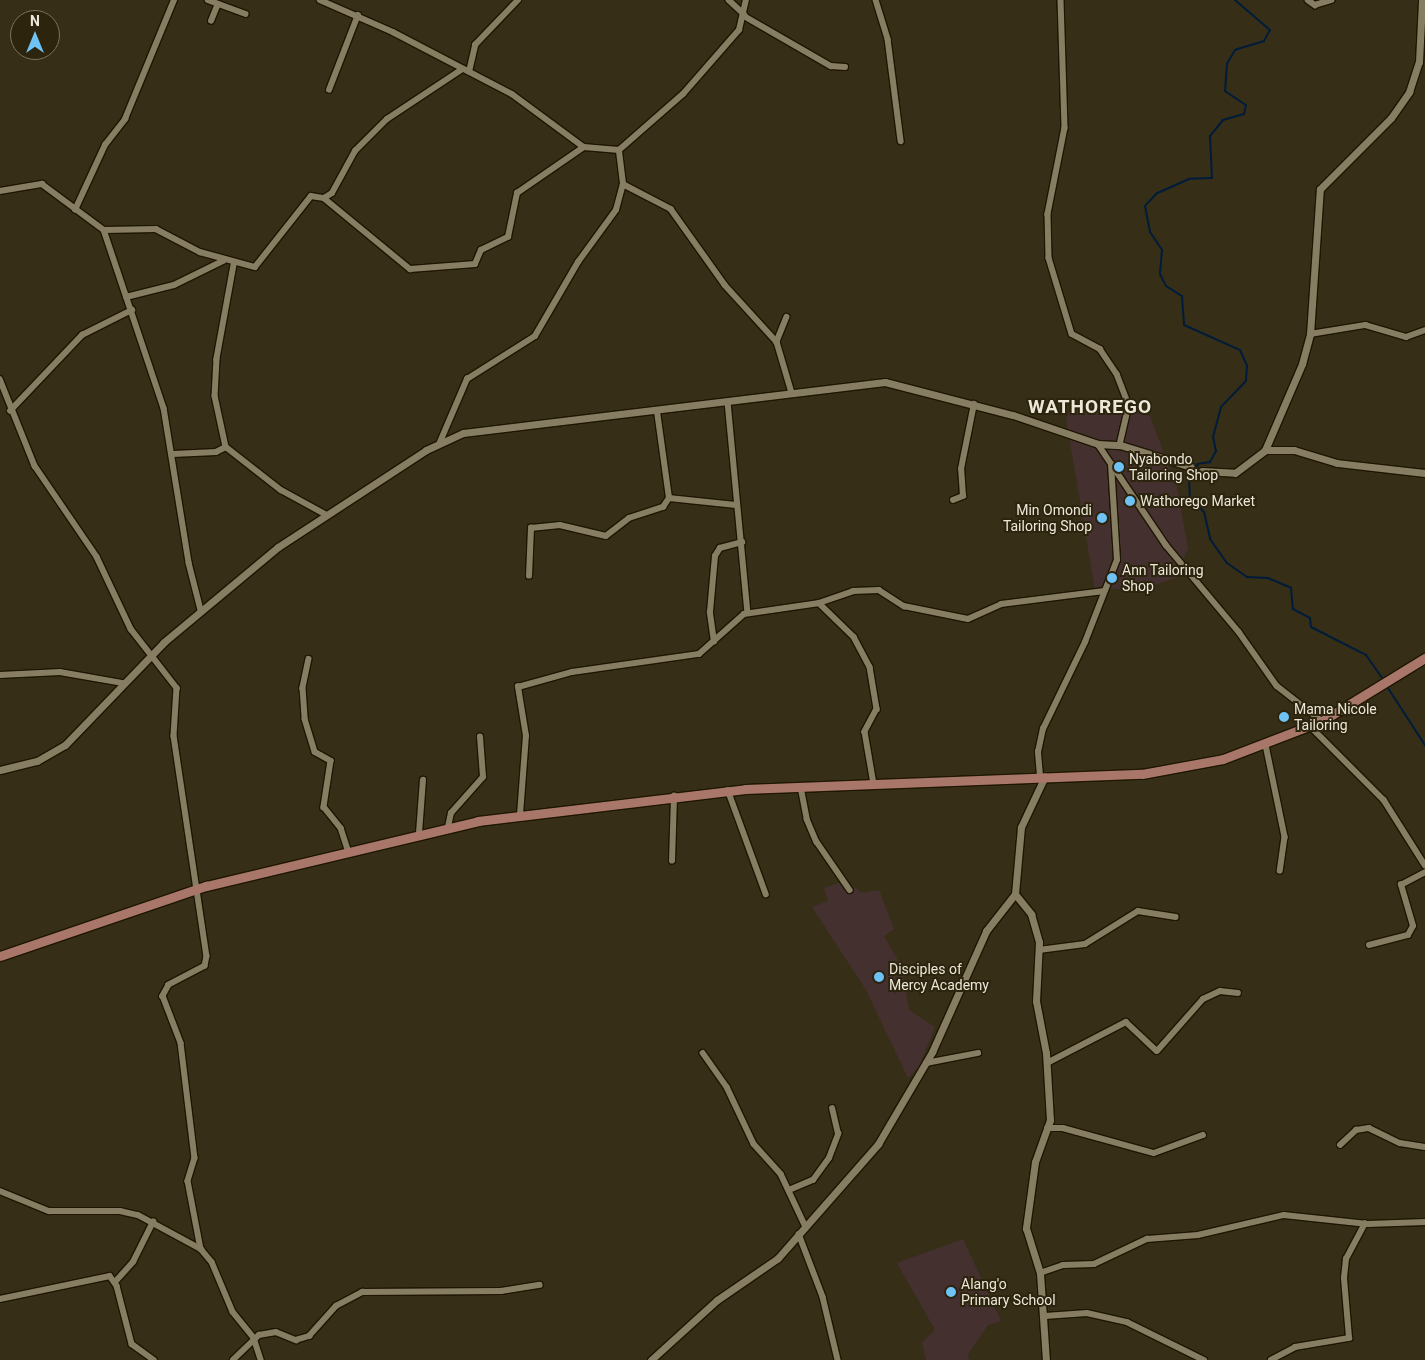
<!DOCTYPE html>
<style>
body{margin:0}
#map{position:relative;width:1425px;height:1360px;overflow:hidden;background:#362e17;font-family:Roboto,sans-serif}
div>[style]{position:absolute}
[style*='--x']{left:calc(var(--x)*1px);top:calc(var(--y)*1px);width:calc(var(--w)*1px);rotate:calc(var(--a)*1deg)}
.commercial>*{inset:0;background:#453030}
.stream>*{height:2px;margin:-1px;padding:0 1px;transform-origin:1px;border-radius:1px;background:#001c3a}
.roads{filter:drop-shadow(1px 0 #1d1601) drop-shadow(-1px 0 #1d1601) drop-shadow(0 1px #1d1601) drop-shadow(0 -1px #1d1601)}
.minor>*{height:5.5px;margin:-2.75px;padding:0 2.75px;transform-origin:2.75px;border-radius:2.75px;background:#867d63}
.tertiary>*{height:7px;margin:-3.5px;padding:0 3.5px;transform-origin:3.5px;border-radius:3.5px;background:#867d63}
.primary>*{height:9px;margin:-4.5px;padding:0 4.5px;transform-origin:4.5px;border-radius:4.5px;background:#a9766a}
.dots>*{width:14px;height:14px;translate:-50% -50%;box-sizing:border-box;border:2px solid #2c240d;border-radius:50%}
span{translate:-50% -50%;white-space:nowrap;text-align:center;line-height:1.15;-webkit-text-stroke:4px #2c240d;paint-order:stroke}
.poi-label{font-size:14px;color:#ece7d9}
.left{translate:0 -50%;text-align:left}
.right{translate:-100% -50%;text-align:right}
.district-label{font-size:19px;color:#ece7d9;font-weight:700;letter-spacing:1px}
.north{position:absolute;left:10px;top:10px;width:50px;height:50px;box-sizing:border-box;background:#2c240d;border:1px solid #79725f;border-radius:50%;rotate:0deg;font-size:14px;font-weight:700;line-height:20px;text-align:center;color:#ece7d9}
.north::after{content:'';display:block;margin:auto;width:18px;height:22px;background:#6fc2f4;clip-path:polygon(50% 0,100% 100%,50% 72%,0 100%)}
</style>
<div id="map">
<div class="commercial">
<i style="clip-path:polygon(1104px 405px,1150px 416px,1177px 488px,1188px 548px,1175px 578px,1143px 589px,1095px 589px,1066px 419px,1072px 406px)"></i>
<i style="clip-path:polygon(846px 880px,862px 893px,879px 890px,894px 929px,884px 936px,901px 966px,909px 1010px,935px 1027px,919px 1067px,908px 1078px,866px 990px,812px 907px,828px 901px,824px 888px)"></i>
<i style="clip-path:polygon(963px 1239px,1001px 1321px,988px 1325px,968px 1354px,969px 1360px,926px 1360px,922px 1342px,935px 1330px,897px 1263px)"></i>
</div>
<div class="stream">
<i style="--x:1235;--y:0;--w:46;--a:40.6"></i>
<i style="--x:1270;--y:30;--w:13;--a:119"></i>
<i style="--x:1264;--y:41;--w:30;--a:163"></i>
<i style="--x:1235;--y:50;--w:16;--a:120"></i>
<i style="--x:1227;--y:64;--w:27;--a:94"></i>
<i style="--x:1225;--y:91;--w:25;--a:34"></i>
<i style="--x:1246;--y:105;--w:9;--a:103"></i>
<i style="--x:1244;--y:114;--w:22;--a:164"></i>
<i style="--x:1223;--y:120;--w:21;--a:129"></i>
<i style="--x:1210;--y:136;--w:42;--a:87.3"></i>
<i style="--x:1212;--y:178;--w:23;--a:178"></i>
<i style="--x:1189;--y:179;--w:35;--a:156"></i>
<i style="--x:1157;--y:193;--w:18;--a:133"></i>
<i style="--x:1145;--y:206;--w:26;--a:79"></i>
<i style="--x:1150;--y:232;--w:22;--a:56"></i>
<i style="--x:1162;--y:250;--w:24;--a:95"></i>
<i style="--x:1160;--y:274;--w:13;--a:63"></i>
<i style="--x:1166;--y:286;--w:19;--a:32"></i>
<i style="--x:1182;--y:296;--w:29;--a:86"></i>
<i style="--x:1184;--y:325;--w:61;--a:24.1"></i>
<i style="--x:1240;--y:350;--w:17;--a:66"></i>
<i style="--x:1247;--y:366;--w:15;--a:94"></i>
<i style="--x:1246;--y:381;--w:36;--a:134"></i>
<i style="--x:1221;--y:407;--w:31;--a:105"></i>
<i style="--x:1213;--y:437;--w:14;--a:78"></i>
<i style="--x:1216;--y:451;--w:13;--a:119"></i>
<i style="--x:1210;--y:462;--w:12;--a:171"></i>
<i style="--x:1198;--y:464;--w:18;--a:119"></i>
<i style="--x:1189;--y:480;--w:17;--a:87"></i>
<i style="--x:1190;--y:497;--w:21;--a:47"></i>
<i style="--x:1204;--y:512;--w:28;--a:77"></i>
<i style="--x:1210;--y:539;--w:29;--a:55"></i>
<i style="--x:1227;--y:563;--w:24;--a:35"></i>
<i style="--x:1247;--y:577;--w:21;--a:3"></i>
<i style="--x:1268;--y:578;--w:25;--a:23"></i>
<i style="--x:1291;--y:588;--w:21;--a:85"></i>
<i style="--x:1293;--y:609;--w:19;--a:28"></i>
<i style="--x:1310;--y:618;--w:9;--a:84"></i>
<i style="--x:1311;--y:627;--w:62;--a:27"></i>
<i style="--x:1366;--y:655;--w:32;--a:55"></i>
<i style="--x:1386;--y:685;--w:72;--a:57"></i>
</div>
<div class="roads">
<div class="minor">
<i style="--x:208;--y:0;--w:40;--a:20.2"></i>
<i style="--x:320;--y:0;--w:80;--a:23.7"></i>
<i style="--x:393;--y:32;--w:134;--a:27.5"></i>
<i style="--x:512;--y:94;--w:89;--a:36.4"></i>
<i style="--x:584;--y:147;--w:35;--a:5"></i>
<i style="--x:619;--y:150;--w:85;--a:-41.2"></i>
<i style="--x:683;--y:94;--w:85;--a:-48.8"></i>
<i style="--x:739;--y:30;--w:31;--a:-77"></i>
<i style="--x:729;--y:0;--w:21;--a:43"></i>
<i style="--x:876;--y:0;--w:41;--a:72.9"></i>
<i style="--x:888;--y:39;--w:103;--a:82.7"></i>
<i style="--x:1061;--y:0;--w:128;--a:88.2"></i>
<i style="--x:1065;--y:128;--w:88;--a:101.2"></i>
<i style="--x:1048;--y:214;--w:44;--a:88.7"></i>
<i style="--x:1049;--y:258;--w:79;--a:73.2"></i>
<i style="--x:1072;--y:334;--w:32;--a:28"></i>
<i style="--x:1100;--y:349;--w:30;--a:56"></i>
<i style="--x:1117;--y:374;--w:34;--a:69"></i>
<i style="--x:1129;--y:406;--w:40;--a:103"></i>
<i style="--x:1308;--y:0;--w:9;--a:36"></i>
<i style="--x:1315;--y:5;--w:17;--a:-17"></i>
<i style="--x:744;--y:16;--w:100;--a:29.9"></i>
<i style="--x:831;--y:66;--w:14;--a:4"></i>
<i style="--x:211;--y:21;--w:18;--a:-68"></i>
<i style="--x:469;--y:72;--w:28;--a:-77"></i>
<i style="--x:475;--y:45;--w:62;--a:-46.3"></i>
<i style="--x:329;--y:90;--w:80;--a:-68.9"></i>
<i style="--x:623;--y:184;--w:54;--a:27.5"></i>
<i style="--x:671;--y:209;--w:93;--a:54.6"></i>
<i style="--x:725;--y:285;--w:77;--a:47.6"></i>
<i style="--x:0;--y:191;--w:43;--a:-9.5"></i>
<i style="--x:42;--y:184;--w:77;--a:36.6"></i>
<i style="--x:104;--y:230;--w:52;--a:-1.1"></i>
<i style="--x:156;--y:229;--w:50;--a:27.6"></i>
<i style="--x:200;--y:252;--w:57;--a:15.3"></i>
<i style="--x:255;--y:267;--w:90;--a:-51.7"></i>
<i style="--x:311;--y:196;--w:13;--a:9"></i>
<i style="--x:324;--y:198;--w:9;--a:-32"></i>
<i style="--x:332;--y:193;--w:48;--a:-61.3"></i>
<i style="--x:355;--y:151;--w:45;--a:-45"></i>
<i style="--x:387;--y:119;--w:89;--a:-33.5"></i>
<i style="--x:324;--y:198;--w:112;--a:39.5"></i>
<i style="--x:410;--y:269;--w:65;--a:-4.4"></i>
<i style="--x:475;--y:264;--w:15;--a:-67"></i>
<i style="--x:481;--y:250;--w:30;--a:-26"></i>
<i style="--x:508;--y:237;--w:45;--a:-78.4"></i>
<i style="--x:517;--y:193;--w:81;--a:-34.5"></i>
<i style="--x:75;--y:210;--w:72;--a:-65.2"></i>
<i style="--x:105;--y:145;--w:33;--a:-52"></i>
<i style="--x:125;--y:119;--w:129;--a:-67.6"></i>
<i style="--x:104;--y:230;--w:188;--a:71.4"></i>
<i style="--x:164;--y:408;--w:157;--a:80.8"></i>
<i style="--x:189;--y:563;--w:49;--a:75.7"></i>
<i style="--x:234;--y:265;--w:96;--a:100.3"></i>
<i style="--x:217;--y:359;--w:37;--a:93"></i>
<i style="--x:215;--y:396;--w:52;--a:77.8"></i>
<i style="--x:226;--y:447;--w:70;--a:38"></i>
<i style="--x:281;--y:490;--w:50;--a:28.6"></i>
<i style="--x:126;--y:297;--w:49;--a:-14"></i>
<i style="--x:174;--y:285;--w:55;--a:-26.1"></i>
<i style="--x:787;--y:317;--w:27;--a:112"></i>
<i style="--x:777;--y:342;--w:53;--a:73.6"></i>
<i style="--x:1310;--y:334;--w:56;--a:-9.3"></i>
<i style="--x:1365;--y:325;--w:43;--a:16.3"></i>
<i style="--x:1406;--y:337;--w:20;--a:-20"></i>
<i style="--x:0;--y:379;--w:94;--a:68.1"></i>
<i style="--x:35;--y:466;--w:110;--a:55.7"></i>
<i style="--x:97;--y:557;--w:80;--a:64.7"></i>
<i style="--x:131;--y:629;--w:75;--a:52.1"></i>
<i style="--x:177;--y:688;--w:48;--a:93.6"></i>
<i style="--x:174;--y:736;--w:222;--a:81.5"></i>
<i style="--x:207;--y:956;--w:10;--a:101"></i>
<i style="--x:205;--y:966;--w:41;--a:152.2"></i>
<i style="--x:169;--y:985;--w:13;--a:119"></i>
<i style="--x:163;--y:996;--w:50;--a:69"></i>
<i style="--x:181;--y:1043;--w:116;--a:83.1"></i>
<i style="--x:195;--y:1158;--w:24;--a:107"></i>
<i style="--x:188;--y:1181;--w:69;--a:79.2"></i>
<i style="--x:728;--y:402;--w:211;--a:84.6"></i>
<i style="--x:10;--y:411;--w:105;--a:-46.5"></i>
<i style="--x:82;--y:335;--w:56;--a:-26.6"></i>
<i style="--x:440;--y:442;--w:69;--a:-66.8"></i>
<i style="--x:467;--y:379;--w:80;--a:-32.3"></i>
<i style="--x:535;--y:336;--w:86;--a:-59.8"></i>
<i style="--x:578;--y:262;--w:64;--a:-53.8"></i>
<i style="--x:616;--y:210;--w:27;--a:-75"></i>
<i style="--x:623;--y:184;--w:34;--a:-97"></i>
<i style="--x:1098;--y:444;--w:122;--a:56"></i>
<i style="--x:1166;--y:545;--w:114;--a:50"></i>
<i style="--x:1239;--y:632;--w:66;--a:54.9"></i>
<i style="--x:1277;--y:686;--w:57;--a:37.9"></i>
<i style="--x:173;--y:454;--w:43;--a:-2.7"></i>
<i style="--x:216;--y:452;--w:11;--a:-27"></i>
<i style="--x:669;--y:498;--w:67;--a:6"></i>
<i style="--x:953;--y:500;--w:11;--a:-22"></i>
<i style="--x:963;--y:496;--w:27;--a:-94"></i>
<i style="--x:961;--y:469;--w:66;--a:-78.7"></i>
<i style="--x:529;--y:576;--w:48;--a:-87.6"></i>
<i style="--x:531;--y:528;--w:29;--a:-6"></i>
<i style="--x:560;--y:525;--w:47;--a:13.4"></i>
<i style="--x:606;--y:536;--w:29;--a:-38"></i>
<i style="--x:629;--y:518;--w:36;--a:-18"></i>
<i style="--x:663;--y:507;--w:11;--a:-56"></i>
<i style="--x:669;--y:498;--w:88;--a:-97.9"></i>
<i style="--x:819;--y:603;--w:49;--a:44.2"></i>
<i style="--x:854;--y:637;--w:34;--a:62"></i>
<i style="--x:870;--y:667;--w:43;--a:80.5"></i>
<i style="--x:877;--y:709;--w:26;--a:118"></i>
<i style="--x:865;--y:732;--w:53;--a:80.2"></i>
<i style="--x:714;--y:642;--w:30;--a:-98"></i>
<i style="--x:710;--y:612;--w:56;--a:-84.9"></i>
<i style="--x:715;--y:556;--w:9;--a:-58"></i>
<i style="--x:720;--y:548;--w:23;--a:-15"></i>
<i style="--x:309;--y:659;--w:30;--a:102"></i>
<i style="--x:303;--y:688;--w:31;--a:86"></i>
<i style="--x:305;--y:719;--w:34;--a:73"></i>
<i style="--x:315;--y:752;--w:18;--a:29"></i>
<i style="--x:331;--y:761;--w:47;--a:98.7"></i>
<i style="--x:324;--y:807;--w:27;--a:51"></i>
<i style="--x:341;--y:828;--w:23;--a:72"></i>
<i style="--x:0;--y:675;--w:60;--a:-2.9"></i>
<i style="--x:60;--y:672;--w:64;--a:9.9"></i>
<i style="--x:1310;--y:726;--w:105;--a:45"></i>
<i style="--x:1384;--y:800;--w:77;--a:57.8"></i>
<i style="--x:1266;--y:745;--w:94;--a:78.3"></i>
<i style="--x:1285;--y:837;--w:34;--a:98"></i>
<i style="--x:1040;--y:776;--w:24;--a:-95"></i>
<i style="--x:1038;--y:752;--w:24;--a:-78"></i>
<i style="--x:1043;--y:729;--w:97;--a:-64.2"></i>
<i style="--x:1085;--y:642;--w:88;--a:-68.7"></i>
<i style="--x:1117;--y:560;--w:96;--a:-93.6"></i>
<i style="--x:801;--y:787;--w:33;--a:79"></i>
<i style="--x:807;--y:819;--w:25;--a:67"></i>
<i style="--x:817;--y:842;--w:58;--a:55.5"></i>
<i style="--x:728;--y:790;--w:111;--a:69.9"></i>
<i style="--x:520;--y:815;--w:79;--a:-85.7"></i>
<i style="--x:526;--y:736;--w:50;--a:-99.3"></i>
<i style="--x:518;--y:687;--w:56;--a:-15.5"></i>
<i style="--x:572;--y:672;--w:128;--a:-8.1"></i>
<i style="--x:699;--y:654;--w:60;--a:-41.6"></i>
<i style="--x:744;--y:614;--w:76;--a:-8.3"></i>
<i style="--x:819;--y:603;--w:36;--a:-19"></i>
<i style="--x:853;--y:591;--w:26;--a:-2"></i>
<i style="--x:879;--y:590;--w:30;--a:33"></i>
<i style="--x:904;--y:606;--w:65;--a:11.5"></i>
<i style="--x:968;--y:619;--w:36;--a:-24"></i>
<i style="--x:1001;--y:604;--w:104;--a:-7.2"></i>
<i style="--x:448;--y:827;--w:14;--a:-78"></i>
<i style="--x:451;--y:813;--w:48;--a:-48.4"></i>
<i style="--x:483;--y:777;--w:40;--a:-94.3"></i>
<i style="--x:419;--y:833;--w:53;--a:-85.7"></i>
<i style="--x:672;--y:861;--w:65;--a:-88.2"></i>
<i style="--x:1369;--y:945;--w:40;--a:-14.4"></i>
<i style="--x:1408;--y:935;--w:10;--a:-61"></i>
<i style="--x:1413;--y:926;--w:43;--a:-106.3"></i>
<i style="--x:1401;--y:885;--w:27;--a:-28"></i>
<i style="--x:1039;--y:950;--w:46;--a:-7.4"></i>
<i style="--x:1085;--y:944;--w:62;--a:-31.9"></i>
<i style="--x:1138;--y:911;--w:38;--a:9"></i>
<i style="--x:703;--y:1053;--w:42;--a:54.8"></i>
<i style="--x:727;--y:1087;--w:63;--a:64.7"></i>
<i style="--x:754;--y:1144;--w:40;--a:48"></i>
<i style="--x:781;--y:1174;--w:56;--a:64.8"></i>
<i style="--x:926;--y:1063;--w:53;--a:-10.9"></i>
<i style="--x:1047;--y:1063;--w:89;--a:-27.4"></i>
<i style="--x:1126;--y:1022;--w:42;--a:43.1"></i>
<i style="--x:1157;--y:1051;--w:69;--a:-48.5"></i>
<i style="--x:1203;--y:999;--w:19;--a:-25"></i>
<i style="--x:1220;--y:991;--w:18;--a:6"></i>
<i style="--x:1047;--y:1128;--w:16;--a:0"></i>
<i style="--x:1063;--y:1128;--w:94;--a:15.4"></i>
<i style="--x:1154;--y:1153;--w:52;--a:-20.2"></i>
<i style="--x:1340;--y:1145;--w:22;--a:-43"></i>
<i style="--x:1356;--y:1130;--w:13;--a:-9"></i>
<i style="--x:1369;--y:1128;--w:34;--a:26"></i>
<i style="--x:1400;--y:1143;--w:25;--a:9"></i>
<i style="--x:789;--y:1190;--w:26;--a:-23"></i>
<i style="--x:813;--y:1180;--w:27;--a:-54"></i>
<i style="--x:829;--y:1158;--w:26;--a:-69"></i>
<i style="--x:838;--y:1134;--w:26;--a:-103"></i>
<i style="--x:0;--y:1191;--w:53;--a:22.2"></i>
<i style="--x:49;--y:1211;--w:71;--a:0"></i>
<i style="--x:120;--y:1211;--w:18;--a:13"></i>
<i style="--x:138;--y:1215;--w:72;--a:28.4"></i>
<i style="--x:201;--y:1249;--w:17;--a:50"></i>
<i style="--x:212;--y:1262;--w:54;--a:67.2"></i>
<i style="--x:233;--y:1312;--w:33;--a:51"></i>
<i style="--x:254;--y:1338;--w:23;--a:72"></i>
<i style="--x:799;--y:1234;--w:67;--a:69.1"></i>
<i style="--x:823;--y:1297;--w:65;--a:76.6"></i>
<i style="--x:1040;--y:1273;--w:24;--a:-19"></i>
<i style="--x:1063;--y:1265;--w:31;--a:-2"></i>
<i style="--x:1094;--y:1264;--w:59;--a:-25.3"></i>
<i style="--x:1147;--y:1239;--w:51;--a:-4.5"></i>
<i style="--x:1198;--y:1235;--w:88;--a:-13.1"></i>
<i style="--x:1284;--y:1215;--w:84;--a:6.1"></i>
<i style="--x:1368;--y:1224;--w:57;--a:-2"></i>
<i style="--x:115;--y:1282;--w:27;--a:-48"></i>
<i style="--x:133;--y:1262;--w:45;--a:-63.4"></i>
<i style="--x:0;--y:1299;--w:112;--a:-11.8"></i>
<i style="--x:110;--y:1276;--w:12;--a:55"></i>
<i style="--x:117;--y:1286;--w:60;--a:75.5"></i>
<i style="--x:132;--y:1344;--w:27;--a:36"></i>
<i style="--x:1045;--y:1316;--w:42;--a:-4.1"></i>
<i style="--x:1087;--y:1313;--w:41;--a:12.7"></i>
<i style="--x:1127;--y:1322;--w:86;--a:26.3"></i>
<i style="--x:233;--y:1360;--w:36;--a:-44"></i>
<i style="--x:259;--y:1335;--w:17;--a:-10"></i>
<i style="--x:276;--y:1332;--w:22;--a:22"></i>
<i style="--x:296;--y:1340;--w:14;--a:-17"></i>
<i style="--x:309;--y:1336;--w:40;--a:-48"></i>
<i style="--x:336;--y:1306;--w:30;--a:-28"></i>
<i style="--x:362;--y:1292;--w:139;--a:-0.4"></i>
<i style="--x:501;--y:1291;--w:39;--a:-9"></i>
<i style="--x:1271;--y:1360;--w:27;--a:-28"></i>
<i style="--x:1295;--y:1347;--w:55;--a:-9.5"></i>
<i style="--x:1349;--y:1338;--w:60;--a:-94.8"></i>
<i style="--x:1344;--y:1278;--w:19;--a:-84"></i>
<i style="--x:1346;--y:1259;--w:40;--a:-62"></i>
</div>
<div class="tertiary">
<i style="--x:1265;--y:450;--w:94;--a:-66.7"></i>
<i style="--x:1302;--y:364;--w:31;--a:-75"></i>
<i style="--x:1310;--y:334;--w:145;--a:-86.1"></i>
<i style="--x:1320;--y:189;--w:100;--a:-45"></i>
<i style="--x:1391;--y:118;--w:32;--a:-55"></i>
<i style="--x:1409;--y:92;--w:32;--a:-72"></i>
<i style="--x:1419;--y:62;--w:62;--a:-87.2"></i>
<i style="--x:1202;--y:471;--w:33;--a:3"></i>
<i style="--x:1235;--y:473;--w:38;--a:-37"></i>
<i style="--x:1265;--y:450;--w:29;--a:0"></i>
<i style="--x:1294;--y:450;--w:45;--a:16.8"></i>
<i style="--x:1337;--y:463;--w:89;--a:6.5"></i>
<i style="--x:0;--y:770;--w:38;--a:-14"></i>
<i style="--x:37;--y:761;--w:32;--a:-30"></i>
<i style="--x:65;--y:745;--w:143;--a:-46.1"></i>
<i style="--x:164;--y:642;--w:148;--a:-39.8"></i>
<i style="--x:278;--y:547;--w:177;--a:-33.2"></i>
<i style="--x:426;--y:450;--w:41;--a:-24.7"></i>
<i style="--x:463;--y:433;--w:425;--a:-6.9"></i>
<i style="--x:885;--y:382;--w:132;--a:14.5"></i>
<i style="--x:1013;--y:415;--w:90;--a:18.8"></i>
<i style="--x:1098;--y:444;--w:22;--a:3"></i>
<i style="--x:1120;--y:445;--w:74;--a:17.2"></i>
<i style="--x:1015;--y:894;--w:26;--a:51"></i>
<i style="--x:1031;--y:914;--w:29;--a:74"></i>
<i style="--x:1039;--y:942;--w:59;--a:92.9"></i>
<i style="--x:1036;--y:1001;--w:53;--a:79.1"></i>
<i style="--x:1046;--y:1053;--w:67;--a:86.6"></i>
<i style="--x:1050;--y:1120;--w:45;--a:109.7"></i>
<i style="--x:1035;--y:1162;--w:67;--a:97.8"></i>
<i style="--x:1026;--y:1228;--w:47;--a:72.7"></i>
<i style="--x:1040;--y:1273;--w:87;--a:86.1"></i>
<i style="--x:651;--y:1360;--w:89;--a:-42.3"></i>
<i style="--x:717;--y:1300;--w:74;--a:-34.5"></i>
<i style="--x:778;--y:1258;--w:152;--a:-48.7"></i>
<i style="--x:878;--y:1144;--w:107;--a:-59.6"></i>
<i style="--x:932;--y:1052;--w:133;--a:-65.9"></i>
<i style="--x:986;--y:931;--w:47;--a:-51.9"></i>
<i style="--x:1015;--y:894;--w:67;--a:-84.9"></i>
<i style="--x:1021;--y:827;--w:56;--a:-64.8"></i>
</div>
<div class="primary">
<i style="--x:0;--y:956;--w:218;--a:-18.8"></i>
<i style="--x:206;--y:886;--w:280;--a:-13.4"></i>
<i style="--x:478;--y:821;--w:269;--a:-6.8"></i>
<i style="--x:745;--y:789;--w:397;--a:-2.2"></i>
<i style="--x:1142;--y:774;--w:82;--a:-10.5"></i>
<i style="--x:1223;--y:759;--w:106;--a:-21"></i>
<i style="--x:1322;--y:721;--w:121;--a:-31.5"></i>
</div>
</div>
<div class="dots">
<i style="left:1119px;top:467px;background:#6fc2f4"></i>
<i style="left:1130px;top:501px;background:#6fc2f4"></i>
<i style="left:1102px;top:518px;background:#6fc2f4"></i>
<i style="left:1112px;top:578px;background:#6fc2f4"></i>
<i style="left:1284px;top:717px;background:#6fc2f4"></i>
<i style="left:879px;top:977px;background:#6fc2f4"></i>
<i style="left:951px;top:1292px;background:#6fc2f4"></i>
</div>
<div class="poi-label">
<span class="left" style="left:1129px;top:467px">Nyabondo<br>Tailoring Shop</span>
<span class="left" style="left:1140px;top:501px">Wathorego Market</span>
<span class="right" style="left:1092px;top:518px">Min Omondi<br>Tailoring Shop</span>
<span class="left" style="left:1122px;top:578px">Ann Tailoring<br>Shop</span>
<span class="left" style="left:1294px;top:717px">Mama Nicole<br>Tailoring</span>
<span class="left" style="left:889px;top:977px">Disciples of<br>Mercy Academy</span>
<span class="left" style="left:961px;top:1292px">Alang'o<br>Primary School</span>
</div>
<div class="district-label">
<span style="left:1090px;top:407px">WATHOREGO</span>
</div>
<div class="north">N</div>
</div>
